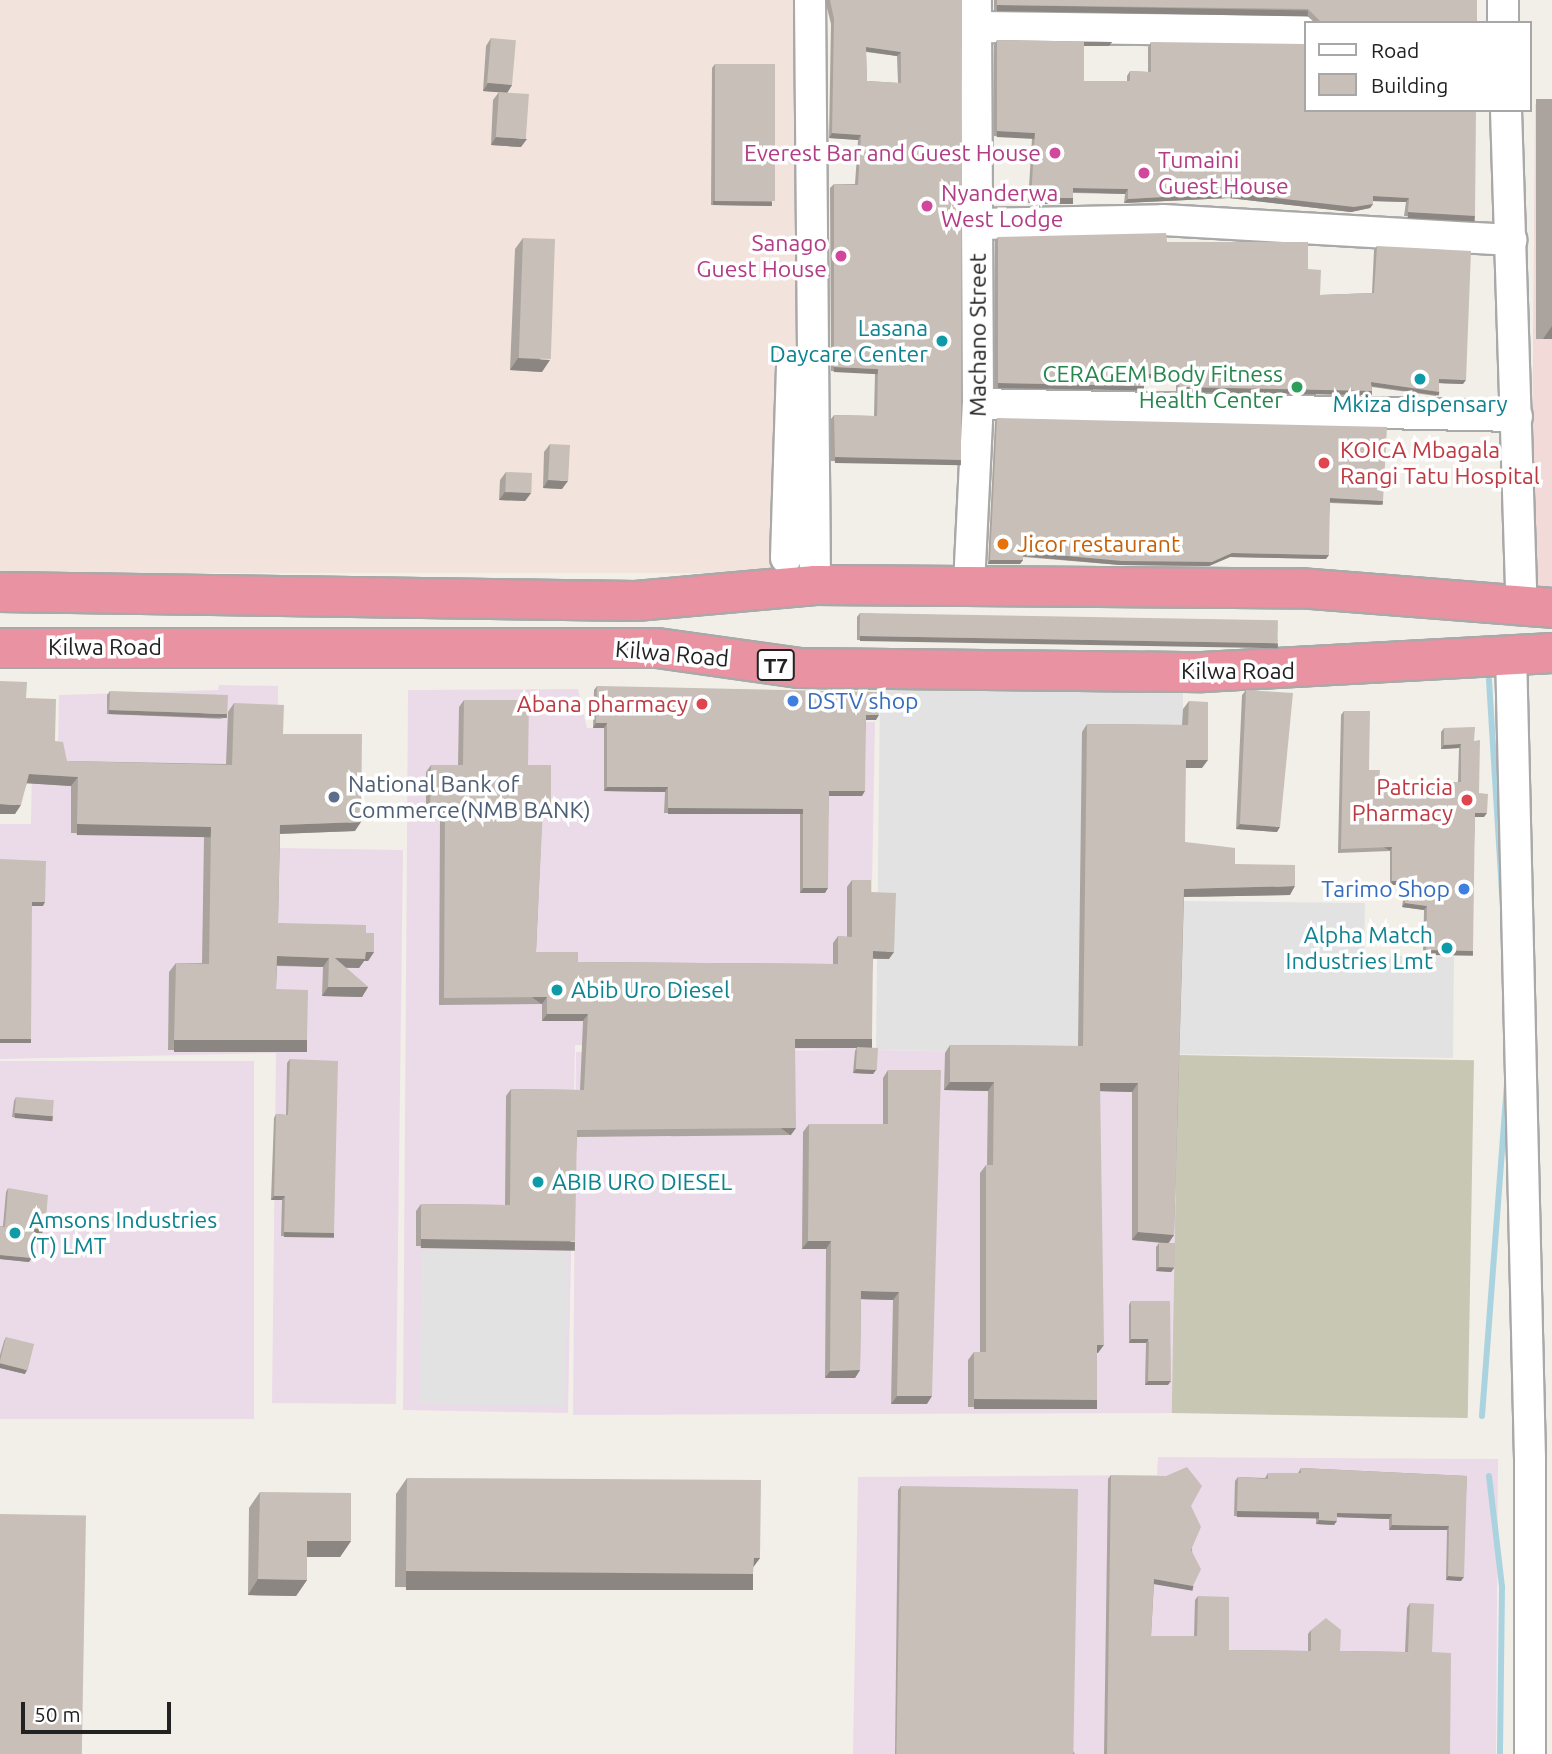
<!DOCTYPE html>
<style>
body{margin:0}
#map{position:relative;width:1552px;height:1754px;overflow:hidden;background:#f2efe9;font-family:Ubuntu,sans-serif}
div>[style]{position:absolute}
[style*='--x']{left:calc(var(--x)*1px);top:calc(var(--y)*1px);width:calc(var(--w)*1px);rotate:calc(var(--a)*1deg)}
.commercial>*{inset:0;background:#f2dad9}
.industrial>*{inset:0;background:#ebdbe8;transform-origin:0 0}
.military>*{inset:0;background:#f3e3dd;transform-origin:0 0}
.construction>*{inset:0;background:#c7c7b4;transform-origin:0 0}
.parking>*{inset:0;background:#e2e2e2;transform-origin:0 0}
.stream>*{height:6px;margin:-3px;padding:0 3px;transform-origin:3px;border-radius:3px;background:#aad3df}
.roads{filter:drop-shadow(2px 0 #a9a9a9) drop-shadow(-2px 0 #a9a9a9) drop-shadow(0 2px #a9a9a9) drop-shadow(0 -2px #a9a9a9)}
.minor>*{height:30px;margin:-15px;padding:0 15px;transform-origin:15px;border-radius:15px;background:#fff}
.highway>*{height:38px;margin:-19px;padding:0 19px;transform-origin:19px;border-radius:19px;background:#e892a2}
.wall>*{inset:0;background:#aba49e;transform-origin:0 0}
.shaded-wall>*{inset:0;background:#8b8681;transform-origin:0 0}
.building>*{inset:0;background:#c7bfb8;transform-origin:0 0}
.dots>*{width:19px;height:19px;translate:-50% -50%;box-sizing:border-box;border:4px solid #fff;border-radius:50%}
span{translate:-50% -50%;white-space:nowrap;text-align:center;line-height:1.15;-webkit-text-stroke:7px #fff;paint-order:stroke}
.shield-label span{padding:2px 5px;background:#fff;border:2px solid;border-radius:5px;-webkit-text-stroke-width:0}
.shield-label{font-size:21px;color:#222;font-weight:700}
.hotel-label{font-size:23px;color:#b23c85}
.right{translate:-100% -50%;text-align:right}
.left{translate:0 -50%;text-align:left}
.culture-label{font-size:23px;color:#0d838f}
.street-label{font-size:23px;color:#222}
.leisure-label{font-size:23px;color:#27864d}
.health-label{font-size:23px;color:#be3a42}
.food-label{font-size:23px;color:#c56008}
.shop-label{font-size:23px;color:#366cbe}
.service-label{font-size:23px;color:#4e5e75}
.legend{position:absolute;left:1304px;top:21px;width:228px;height:91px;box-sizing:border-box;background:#fff;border:2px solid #a7a7a7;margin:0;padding:9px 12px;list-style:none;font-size:21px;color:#222}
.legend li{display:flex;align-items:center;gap:14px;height:35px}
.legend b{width:35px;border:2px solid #a7a7a7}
.scale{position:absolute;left:21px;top:1702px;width:150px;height:32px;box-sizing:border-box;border:4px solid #222;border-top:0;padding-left:9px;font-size:21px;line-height:24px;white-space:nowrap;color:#222;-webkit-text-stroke:5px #fff;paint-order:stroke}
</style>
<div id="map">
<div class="commercial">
<i style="clip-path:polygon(1535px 104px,1552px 104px,1552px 590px,1531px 590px)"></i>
</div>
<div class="industrial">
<i style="clip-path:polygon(219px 685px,278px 686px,276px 848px,403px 850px,396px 1404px,272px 1403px,276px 1053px,0 1059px,0 824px,31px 824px,32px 762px,58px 748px,59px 695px,218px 690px)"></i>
<i style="clip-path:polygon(578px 689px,587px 728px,875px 722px,869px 1050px,1178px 1055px,1176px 1413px,573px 1415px,576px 1052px,849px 1050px,575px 1045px,568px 1413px,403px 1410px,408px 690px)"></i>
<i style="left:0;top:1061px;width:254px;height:358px"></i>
<i style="clip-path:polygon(1158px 1457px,1498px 1459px,1496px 1754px,853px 1754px,858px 1477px,1157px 1475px)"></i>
</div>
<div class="military">
<i style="left:0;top:0;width:808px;height:573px"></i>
</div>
<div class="construction">
<i style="left:1178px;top:1055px;width:296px;height:358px;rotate:1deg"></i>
</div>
<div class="parking">
<i style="clip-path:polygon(880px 690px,1183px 692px,1182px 901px,1365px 903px,1364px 955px,1454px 957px,1453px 1058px,876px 1050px)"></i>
<i style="left:422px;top:1249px;width:146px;height:155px;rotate:1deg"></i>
</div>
<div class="stream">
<i style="--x:1489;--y:680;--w:213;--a:86.5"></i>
<i style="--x:1482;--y:1416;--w:335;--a:-85.7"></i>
<i style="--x:1489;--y:1476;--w:112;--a:83.3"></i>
<i style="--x:1502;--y:1587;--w:167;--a:90.7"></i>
</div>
<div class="roads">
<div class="minor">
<i style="--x:810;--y:0;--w:585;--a:89.51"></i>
<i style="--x:1503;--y:23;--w:23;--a:-90"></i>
<i style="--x:976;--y:27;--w:329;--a:0.7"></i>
<i style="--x:1506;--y:110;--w:498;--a:88.2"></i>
<i style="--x:978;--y:224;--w:185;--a:-1.2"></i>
<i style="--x:1163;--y:220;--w:349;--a:3.3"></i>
<i style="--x:978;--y:404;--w:539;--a:1.28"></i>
<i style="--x:786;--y:558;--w:190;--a:-88.2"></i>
<i style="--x:969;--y:585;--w:181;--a:-87.2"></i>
<i style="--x:978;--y:404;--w:404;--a:-90.3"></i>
<i style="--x:1511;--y:652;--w:806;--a:88.65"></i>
<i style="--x:1530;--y:1458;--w:296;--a:90"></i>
</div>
<div class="highway">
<i style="--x:0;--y:592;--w:636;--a:0.81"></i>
<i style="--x:636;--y:601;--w:180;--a:-5.1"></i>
<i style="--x:815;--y:585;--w:484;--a:0.4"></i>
<i style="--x:1299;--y:588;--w:254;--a:4.5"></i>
<i style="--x:0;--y:648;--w:657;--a:0"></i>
<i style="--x:657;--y:648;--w:143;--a:8"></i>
<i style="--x:799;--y:668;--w:404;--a:0.6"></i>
<i style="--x:1203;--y:672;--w:350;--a:-3.1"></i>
</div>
</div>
<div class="wall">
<i style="clip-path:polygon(evenodd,825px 0,962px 0,957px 464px,831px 461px,831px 419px,834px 415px,874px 416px,875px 373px,831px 371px,830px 188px,834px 184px,855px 184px,858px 140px,829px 138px,831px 24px,825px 0,866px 52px,897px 56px,898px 83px,867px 81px,866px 52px)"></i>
<i style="clip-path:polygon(994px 0,1477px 0,1477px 23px,1315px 23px,1305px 14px,994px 10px)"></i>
<i style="clip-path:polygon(491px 38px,512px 85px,507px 93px,521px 147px,491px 145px,493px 100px,499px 92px,483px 91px,486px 46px)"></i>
<i style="clip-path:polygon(997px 40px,1112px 42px,1109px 46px,1084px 46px,1084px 81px,1127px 81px,1127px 76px,1130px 71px,1148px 72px,1148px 47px,1151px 42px,1475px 216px,1472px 220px,1404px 216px,1406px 202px,1373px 201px,1373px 204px,1370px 208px,1351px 212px,1229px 198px,1124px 203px,1125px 194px,1073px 193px,1073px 198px,1070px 203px,1028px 203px,1032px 138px,994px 136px,994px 45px)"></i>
<i style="clip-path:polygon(715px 64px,772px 202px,769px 206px,711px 205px,712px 68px)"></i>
<i style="left:1552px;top:99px;width:240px;height:16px;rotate:90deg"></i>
<i style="clip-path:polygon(998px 237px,1167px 242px,1308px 269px,1320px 295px,1372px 293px,1374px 250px,1377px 246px,1463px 384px,1439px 383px,1436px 396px,1372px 387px,1372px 391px,1369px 395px,1176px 391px,1176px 379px,1144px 378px,1141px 390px,995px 387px,995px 241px)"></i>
<i style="clip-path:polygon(523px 238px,542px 372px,510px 370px,515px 249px)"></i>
<i style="clip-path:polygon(997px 418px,1383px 501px,1380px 505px,1330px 503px,1326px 559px,1230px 557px,1209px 566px,1120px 565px,1023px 557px,1023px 560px,1020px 564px,988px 564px,995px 422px)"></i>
<i style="clip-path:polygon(550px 444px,562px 489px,543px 488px,544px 452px)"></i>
<i style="clip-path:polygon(506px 472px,531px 493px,525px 501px,499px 500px,500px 480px)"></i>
<i style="clip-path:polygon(860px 613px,1278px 640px,1275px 644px,857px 640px,857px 617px)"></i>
<i style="clip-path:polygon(597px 686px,876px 720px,866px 720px,862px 796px,829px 796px,825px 893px,800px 893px,800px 814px,664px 813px,665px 792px,604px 791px,604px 728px,593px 728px,594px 690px)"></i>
<i style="clip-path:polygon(1246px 690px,1277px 832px,1236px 829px,1242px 695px)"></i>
<i style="clip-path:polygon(110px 691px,224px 719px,107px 714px,107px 695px)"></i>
<i style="clip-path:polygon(26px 698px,67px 761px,226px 764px,228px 712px,234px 703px,283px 734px,355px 831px,280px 834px,278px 923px,366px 933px,374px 952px,368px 961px,364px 961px,359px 968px,346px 968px,368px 987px,362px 997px,322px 996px,323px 967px,277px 966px,276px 989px,300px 1050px,168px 1050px,169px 972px,176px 963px,202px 963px,204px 836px,71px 833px,71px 786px,27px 783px,15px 814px)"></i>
<i style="clip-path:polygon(464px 700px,528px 765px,546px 816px,542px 816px,536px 952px,578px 962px,833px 964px,833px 943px,838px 936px,847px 937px,847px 887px,852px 880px,871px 892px,889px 959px,873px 959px,867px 1046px,795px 1046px,791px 1135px,577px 1137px,570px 1248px,416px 1246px,416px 1211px,421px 1204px,505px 1205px,506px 1096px,511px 1089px,580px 1090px,583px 1021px,542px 1021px,542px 1004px,439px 1005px,440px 816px,426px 816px,426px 772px,431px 765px,458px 765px,459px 707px)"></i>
<i style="clip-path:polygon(1189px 701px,1202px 768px,1185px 768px,1185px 842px,1235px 864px,1290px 895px,1184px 897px,1174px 1235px,1169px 1243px,1174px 1268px,1171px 1272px,1156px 1271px,1156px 1247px,1159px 1243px,1161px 1243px,1132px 1240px,1132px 1092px,1100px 1091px,1098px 1353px,1097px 1353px,1091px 1408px,968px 1407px,968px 1360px,974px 1352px,980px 1352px,980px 1173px,986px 1165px,987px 1165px,988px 1091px,944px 1090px,945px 1053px,950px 1045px,1078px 1046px,1082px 732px,1087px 724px,1182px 725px,1183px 709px)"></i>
<i style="clip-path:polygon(1344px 711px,1369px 770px,1379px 782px,1458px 782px,1459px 748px,1441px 749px,1441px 732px,1444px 728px,1474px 741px,1479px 793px,1484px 817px,1475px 817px,1470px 955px,1423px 954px,1424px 910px,1402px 907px,1405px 885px,1390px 885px,1390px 851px,1338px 853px,1341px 715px)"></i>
<i style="clip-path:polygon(857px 1047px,876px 1070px,873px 1074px,853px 1073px,855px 1051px)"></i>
<i style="clip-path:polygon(290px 1059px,334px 1233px,331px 1237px,281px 1236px,282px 1200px,271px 1200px,274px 1118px,276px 1114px,286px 1115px,287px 1063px)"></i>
<i style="clip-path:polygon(888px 1070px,927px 1404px,891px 1404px,893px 1300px,861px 1299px,860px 1370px,855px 1378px,825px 1378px,826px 1249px,802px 1249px,803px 1132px,809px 1124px,883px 1124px,883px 1078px)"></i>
<i style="clip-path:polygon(16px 1097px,53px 1116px,50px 1120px,12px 1117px,14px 1101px)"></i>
<i style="clip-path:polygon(8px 1188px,42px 1233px,34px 1233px,29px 1262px,0 1259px,0 1226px,3px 1226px,6px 1192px)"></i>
<i style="clip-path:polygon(1131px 1301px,1168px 1385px,1145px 1385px,1146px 1343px,1129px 1343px,1129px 1305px)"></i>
<i style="clip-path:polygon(6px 1337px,25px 1374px,0 1368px,0 1355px,4px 1341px)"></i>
<i style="clip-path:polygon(1301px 1468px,1467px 1476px,1461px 1581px,1446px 1580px,1447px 1530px,1389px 1530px,1389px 1519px,1337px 1517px,1334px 1525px,1316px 1524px,1316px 1517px,1234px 1516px,1235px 1481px,1238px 1477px,1265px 1478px,1268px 1473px,1298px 1473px)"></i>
<i style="clip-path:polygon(1111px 1475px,1191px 1506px,1193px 1586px,1190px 1590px,1154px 1583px,1151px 1636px,1194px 1636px,1195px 1600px,1198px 1596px,1229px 1650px,1308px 1651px,1308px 1634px,1311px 1630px,1340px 1651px,1405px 1652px,1407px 1608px,1410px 1603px,1432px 1652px,1450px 1754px,1104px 1754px,1108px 1479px)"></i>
<i style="clip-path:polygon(407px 1478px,760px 1558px,753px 1567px,753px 1574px,742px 1590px,395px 1587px,396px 1494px)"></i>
<i style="clip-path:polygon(901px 1486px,1075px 1754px,895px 1754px,898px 1490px)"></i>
<i style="clip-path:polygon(260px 1492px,351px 1541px,340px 1557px,307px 1557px,307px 1580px,296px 1596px,248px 1595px,249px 1508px)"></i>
</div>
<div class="shaded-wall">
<i style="left:997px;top:5px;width:311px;height:6px;rotate:1deg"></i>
<i style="clip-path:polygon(1084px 42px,1112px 42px,1109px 46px,1081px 46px)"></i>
<i style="clip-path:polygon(866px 47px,901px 52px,897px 56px,863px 51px)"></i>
<i style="clip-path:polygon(488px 83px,512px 85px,507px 93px,483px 91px)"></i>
<i style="left:997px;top:131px;width:38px;height:6px;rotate:3deg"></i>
<i style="clip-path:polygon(832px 133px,861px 135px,858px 140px,829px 138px)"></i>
<i style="clip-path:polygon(496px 137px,527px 139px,521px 147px,491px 145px)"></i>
<i style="clip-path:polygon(1073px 188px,1128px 189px,1125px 194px,1070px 192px)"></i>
<i style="clip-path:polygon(1233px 193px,1373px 204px,1370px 208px,1351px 212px,1229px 198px,1124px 203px,1128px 199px)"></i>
<i style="clip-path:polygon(1373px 196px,1409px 198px,1406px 202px,1370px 201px)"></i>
<i style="left:1031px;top:198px;width:42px;height:6px"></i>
<i style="left:713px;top:201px;width:59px;height:4px;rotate:1deg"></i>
<i style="left:1408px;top:212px;width:67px;height:6px;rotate:3deg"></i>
<i style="clip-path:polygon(1552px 326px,1552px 339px,1543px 339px)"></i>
<i style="clip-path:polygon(518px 358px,550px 360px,542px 372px,510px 370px)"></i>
<i style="left:834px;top:367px;width:44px;height:5px;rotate:3deg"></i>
<i style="clip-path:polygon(1144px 374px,1179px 374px,1176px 379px,1141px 378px)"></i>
<i style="clip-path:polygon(1439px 379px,1466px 380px,1463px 384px,1436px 383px)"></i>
<i style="left:1371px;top:382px;width:69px;height:4px;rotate:8deg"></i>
<i style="left:998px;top:383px;width:146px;height:5px;rotate:1deg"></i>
<i style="left:1179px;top:387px;width:193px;height:5px;rotate:1deg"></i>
<i style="left:835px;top:457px;width:126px;height:6px;rotate:1deg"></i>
<i style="clip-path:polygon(548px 480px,568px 481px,562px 489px,543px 488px)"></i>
<i style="clip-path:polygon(505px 492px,531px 493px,525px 501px,499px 500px)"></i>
<i style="left:1330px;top:498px;width:53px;height:4px;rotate:3deg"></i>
<i style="clip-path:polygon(1023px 552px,1232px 553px,1329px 555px,1326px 559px,1230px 557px,1209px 566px,1120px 565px,1021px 556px)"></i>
<i style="clip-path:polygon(990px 560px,1023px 560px,1020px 564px,988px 564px)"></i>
<i style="left:860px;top:636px;width:418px;height:5px;rotate:1deg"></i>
<i style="left:109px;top:710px;width:118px;height:4px;rotate:2deg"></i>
<i style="clip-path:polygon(866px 715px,879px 715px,876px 720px,863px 720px)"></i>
<i style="clip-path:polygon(596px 723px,607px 723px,604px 728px,593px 728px)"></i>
<i style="clip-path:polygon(1461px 744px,1459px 748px,1441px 749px,1444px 745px)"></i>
<i style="clip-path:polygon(1186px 760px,1208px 760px,1202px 768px,1180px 768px)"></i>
<i style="clip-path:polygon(29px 774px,78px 777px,71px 786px,22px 783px)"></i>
<i style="clip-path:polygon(607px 787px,668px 787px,665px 792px,604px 791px)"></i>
<i style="clip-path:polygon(829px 791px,865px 791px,862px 796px,825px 796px)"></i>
<i style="clip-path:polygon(0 804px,21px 805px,15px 814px,0 814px)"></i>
<i style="left:668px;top:808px;width:135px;height:6px"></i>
<i style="clip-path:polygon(430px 809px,445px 809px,440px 816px,426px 816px)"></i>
<i style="clip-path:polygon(543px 809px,551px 809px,546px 816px,538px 816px)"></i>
<i style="clip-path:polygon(1475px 813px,1487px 813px,1484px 817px,1472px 817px)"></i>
<i style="clip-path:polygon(361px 822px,355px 831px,274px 834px,280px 825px)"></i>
<i style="left:77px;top:824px;width:134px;height:11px;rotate:1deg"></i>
<i style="clip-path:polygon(1240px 824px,1280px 827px,1277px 832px,1236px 829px)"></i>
<i style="left:1392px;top:847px;width:4px;height:51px;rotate:117deg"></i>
<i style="clip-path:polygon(1392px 881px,1408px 881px,1405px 885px,1390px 885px)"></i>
<i style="clip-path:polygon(1295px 886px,1290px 895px,1178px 897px,1184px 889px)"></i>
<i style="clip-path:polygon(803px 888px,828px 888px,825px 893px,800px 893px)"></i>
<i style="clip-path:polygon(32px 902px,45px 902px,43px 906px,29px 906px)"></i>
<i style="clip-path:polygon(1405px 903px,1427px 906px,1424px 910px,1402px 907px)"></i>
<i style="left:1426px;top:950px;width:47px;height:5px;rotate:1deg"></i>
<i style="clip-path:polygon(873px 951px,894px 952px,889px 959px,868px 958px)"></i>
<i style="clip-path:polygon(366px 952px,374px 952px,368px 961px,364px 961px,359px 968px,329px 967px,335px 958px)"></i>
<i style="clip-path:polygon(277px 956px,329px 958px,323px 967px,270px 965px)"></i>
<i style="clip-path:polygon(328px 987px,368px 987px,362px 997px,322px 996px)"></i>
<i style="left:547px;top:997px;width:9px;height:103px;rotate:126deg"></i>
<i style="clip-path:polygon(547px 1014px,588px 1014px,583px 1021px,542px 1021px)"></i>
<i style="left:0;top:1039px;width:31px;height:4px"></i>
<i style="left:795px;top:1039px;width:77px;height:9px"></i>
<i style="left:174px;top:1040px;width:133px;height:12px"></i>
<i style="clip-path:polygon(856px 1069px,876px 1070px,873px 1074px,853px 1073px)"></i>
<i style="clip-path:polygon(950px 1082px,994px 1082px,988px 1091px,944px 1090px)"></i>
<i style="clip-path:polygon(1100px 1083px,1138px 1083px,1132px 1092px,1094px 1091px)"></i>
<i style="left:15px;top:1113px;width:38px;height:5px;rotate:5deg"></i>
<i style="left:796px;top:1128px;width:9px;height:219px;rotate:126deg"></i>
<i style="clip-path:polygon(274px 1196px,285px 1196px,282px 1200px,271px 1200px)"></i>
<i style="clip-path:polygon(34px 1229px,45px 1229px,42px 1233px,32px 1233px)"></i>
<i style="left:284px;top:1232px;width:50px;height:5px;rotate:1deg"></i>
<i style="clip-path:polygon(1138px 1232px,1174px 1235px,1168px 1243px,1132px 1240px)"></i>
<i style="left:421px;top:1239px;width:154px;height:9px;rotate:1deg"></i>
<i style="clip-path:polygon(808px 1241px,831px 1241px,826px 1249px,802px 1249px)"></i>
<i style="clip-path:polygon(0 1255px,32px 1258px,29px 1262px,0 1259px)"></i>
<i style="clip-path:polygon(1159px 1267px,1174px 1268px,1171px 1272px,1156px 1271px)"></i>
<i style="clip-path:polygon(861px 1291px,899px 1292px,893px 1300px,855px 1299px)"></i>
<i style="clip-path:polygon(1131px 1339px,1149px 1339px,1146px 1343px,1129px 1343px)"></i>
<i style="clip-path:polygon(1097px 1345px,1104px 1345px,1098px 1353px,1091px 1353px)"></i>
<i style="clip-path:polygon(0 1363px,27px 1370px,25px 1374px,0 1368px)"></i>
<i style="clip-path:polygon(860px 1370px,855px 1378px,825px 1378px,830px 1371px)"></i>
<i style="clip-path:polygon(1148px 1381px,1171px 1381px,1168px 1385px,1145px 1385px)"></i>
<i style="clip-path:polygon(897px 1396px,932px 1396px,927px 1404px,891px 1404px)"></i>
<i style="left:974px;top:1399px;width:123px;height:10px"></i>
<i style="left:1237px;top:1511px;width:82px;height:6px;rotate:1deg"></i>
<i style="clip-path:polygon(1337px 1513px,1392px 1514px,1389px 1519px,1334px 1517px)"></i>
<i style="clip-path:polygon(1319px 1520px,1337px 1521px,1334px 1525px,1316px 1524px)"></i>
<i style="clip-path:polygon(1392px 1525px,1449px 1526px,1447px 1530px,1389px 1530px)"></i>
<i style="clip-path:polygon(307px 1541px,351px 1541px,340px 1557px,296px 1557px)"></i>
<i style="clip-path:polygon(754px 1558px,760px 1558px,749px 1573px)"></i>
<i style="left:406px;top:1571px;width:347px;height:19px"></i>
<i style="clip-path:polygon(1448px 1576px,1464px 1577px,1461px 1581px,1446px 1580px)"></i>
<i style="clip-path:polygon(258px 1579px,307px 1580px,296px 1596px,248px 1595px)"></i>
<i style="left:1154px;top:1579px;width:40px;height:5px;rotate:10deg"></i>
</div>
<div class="building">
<i style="clip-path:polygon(evenodd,830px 0,962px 0,961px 460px,835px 457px,834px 415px,877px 416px,878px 369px,834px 367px,834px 184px,858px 185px,861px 135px,832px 133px,834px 19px,830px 0,866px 47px,901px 52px,901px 83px,867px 81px,866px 47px)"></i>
<i style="clip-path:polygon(997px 0,1477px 0,1477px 23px,1322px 23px,1308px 9px,997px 5px)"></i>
<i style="left:491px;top:38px;width:25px;height:45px;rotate:5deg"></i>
<i style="clip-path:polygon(997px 40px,1112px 42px,1084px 42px,1084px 81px,1130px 81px,1130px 71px,1151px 72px,1151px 42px,1305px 44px,1305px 110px,1476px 110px,1475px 216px,1408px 212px,1409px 198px,1373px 196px,1373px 204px,1354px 207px,1233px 193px,1128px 199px,1128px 189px,1073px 188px,1073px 198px,1031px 198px,1035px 133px,997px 131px)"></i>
<i style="left:715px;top:64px;width:60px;height:137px"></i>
<i style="left:499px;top:92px;width:30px;height:45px;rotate:4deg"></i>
<i style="clip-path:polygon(1166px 233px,1167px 242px,1308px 242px,1308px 269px,1321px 270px,1320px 295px,1374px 293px,1377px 246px,1471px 251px,1466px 380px,1439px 379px,1439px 392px,1371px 382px,1372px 391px,1179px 387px,1179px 374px,1144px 374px,1144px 386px,998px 383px,998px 237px)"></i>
<i style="left:523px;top:238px;width:32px;height:120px;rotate:2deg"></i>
<i style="clip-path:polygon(997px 418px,1387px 427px,1383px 501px,1330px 498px,1329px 555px,1232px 553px,1212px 562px,1122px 561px,1023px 552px,1023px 560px,990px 560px)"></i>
<i style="left:550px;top:444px;width:20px;height:36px;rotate:3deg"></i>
<i style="left:506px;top:472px;width:26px;height:20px;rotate:2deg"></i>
<i style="left:860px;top:613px;width:418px;height:23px;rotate:1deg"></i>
<i style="clip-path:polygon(0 681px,27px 682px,26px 698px,56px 699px,55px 741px,63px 742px,67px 761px,232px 765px,234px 703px,284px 705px,283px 734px,362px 734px,361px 822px,280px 825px,278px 923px,366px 925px,366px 933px,374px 933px,374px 952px,366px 952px,365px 959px,335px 958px,368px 987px,328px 987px,329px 958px,277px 956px,276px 989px,308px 990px,307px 1040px,174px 1040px,176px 963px,209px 964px,211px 827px,77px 824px,78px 777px,29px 774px,21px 805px,0 804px)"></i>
<i style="clip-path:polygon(597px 686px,877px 692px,879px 715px,866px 715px,865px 791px,829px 791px,828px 888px,803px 888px,803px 809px,668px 808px,668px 787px,607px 787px,607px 723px,596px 723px)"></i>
<i style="clip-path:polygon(1246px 690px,1293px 693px,1280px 827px,1240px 824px)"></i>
<i style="left:110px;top:691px;width:118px;height:19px;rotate:2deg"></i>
<i style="clip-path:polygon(464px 700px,529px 700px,528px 765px,551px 765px,551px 809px,543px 809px,536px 952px,578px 952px,578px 962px,838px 964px,838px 936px,852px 937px,852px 880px,871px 880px,871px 892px,896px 893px,894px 952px,873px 951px,872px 1039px,795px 1039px,796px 1128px,577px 1130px,575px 1241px,421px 1239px,421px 1204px,510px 1205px,511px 1089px,584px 1090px,588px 1014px,547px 1014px,547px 997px,444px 998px,445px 809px,430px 809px,431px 765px,463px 765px)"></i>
<i style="clip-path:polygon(1189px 701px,1208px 702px,1208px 760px,1186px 760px,1185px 842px,1235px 848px,1235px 864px,1295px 865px,1295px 886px,1184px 889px,1174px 1235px,1138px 1232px,1138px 1083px,1100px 1083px,1104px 1345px,1097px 1345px,1097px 1400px,974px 1399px,974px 1352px,986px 1352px,986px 1165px,993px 1165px,994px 1082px,950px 1082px,950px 1045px,1083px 1046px,1087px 724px,1188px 725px)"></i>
<i style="clip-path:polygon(1344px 711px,1370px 711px,1369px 770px,1380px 770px,1379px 782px,1461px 782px,1461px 744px,1444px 745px,1444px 728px,1475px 727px,1474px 741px,1480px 740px,1479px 793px,1488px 794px,1487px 813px,1475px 813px,1473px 951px,1426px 950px,1427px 906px,1405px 903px,1408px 881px,1392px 881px,1392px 847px,1341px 849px)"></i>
<i style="clip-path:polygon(0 859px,46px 861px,45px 902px,32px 902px,31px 1039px,0 1039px)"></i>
<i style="left:857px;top:1047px;width:21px;height:22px;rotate:3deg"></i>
<i style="clip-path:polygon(290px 1059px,338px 1061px,334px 1233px,284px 1232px,285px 1196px,274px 1196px,276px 1114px,288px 1115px)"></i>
<i style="clip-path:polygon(888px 1070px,941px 1070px,932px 1396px,897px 1396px,899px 1292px,861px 1291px,860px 1370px,830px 1371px,831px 1241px,808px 1241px,809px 1124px,888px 1124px)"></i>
<i style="left:16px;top:1097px;width:38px;height:16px;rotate:5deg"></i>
<i style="clip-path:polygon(8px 1188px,48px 1195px,45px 1229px,34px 1229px,32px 1258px,0 1255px,0 1226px,5px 1227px)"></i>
<i style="left:1159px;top:1243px;width:16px;height:24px"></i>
<i style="clip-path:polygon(1131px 1301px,1170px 1301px,1171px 1381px,1148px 1381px,1149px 1339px,1131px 1339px)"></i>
<i style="left:6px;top:1337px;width:29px;height:27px;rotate:14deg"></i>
<i style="clip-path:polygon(1187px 1467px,1202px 1486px,1191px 1506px,1201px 1527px,1191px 1550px,1201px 1569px,1193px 1586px,1154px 1579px,1151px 1636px,1197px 1636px,1198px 1596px,1229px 1597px,1229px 1650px,1311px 1651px,1311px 1630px,1326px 1618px,1341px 1630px,1340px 1651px,1408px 1652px,1410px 1603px,1434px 1604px,1432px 1652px,1451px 1653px,1450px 1754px,1107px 1754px,1111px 1475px,1166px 1476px)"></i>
<i style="clip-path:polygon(1301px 1468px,1467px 1476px,1464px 1577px,1448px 1576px,1449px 1526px,1392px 1525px,1392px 1514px,1337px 1513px,1337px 1521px,1319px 1520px,1319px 1512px,1237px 1511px,1238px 1477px,1268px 1479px,1268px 1473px,1301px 1473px)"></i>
<i style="clip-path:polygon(407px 1478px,761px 1480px,760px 1558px,754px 1558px,753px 1574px,406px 1571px)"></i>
<i style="left:901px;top:1486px;width:177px;height:268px;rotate:1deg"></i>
<i style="clip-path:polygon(260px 1492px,351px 1493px,351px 1541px,307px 1541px,307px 1580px,258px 1579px)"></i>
<i style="left:0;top:1514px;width:86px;height:240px;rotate:1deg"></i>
</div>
<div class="dots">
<i style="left:1055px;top:153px;background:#d1479c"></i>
<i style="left:1144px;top:173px;background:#d1479c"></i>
<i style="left:927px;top:206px;background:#d1479c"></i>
<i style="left:841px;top:256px;background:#d1479c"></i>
<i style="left:942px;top:341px;background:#0f9aa8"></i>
<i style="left:1420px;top:379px;background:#0f9aa8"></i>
<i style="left:1297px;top:387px;background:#2e9e5b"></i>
<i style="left:1324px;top:463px;background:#e0444e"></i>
<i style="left:1003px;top:544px;background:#e8710a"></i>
<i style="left:793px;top:701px;background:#3f7fe0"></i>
<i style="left:702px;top:704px;background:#e0444e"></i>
<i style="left:334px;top:797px;background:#5c6f8a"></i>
<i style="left:1467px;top:800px;background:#e0444e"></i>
<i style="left:1464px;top:889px;background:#3f7fe0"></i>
<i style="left:1447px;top:948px;background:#0f9aa8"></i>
<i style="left:557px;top:990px;background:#0f9aa8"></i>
<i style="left:538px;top:1182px;background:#0f9aa8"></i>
<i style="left:15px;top:1233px;background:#0f9aa8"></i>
</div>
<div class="shield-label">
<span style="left:776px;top:665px">T7</span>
</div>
<div class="hotel-label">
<span class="right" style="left:1041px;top:153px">Everest Bar and Guest House</span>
<span class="left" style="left:1158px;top:173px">Tumaini<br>Guest House</span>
<span class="left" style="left:941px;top:206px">Nyanderwa<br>West Lodge</span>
<span class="right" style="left:827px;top:256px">Sanago<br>Guest House</span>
</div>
<div class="culture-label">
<span class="right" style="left:928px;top:341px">Lasana<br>Daycare Center</span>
<span style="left:1420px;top:404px">Mkiza dispensary</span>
<span class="right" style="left:1433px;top:948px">Alpha Match<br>Industries Lmt</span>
<span class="left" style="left:571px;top:990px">Abib Uro Diesel</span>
<span class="left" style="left:552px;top:1182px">ABIB URO DIESEL</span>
<span class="left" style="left:29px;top:1233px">Amsons Industries<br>(T) LMT</span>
</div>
<div class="street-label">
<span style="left:978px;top:335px;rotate:-90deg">Machano Street</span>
<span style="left:105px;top:647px">Kilwa Road</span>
<span style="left:672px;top:654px;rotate:5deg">Kilwa Road</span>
<span style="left:1238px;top:671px">Kilwa Road</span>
</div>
<div class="leisure-label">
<span class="right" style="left:1283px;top:387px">CERAGEM Body Fitness<br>Health Center</span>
</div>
<div class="health-label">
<span class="left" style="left:1340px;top:463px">KOICA Mbagala<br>Rangi Tatu Hospital</span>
<span class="right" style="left:688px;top:704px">Abana pharmacy</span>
<span class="right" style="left:1453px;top:800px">Patricia<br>Pharmacy</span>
</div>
<div class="food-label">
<span class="left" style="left:1017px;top:544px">Jicor restaurant</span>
</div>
<div class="shop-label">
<span class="left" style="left:807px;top:701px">DSTV shop</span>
<span class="right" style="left:1450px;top:889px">Tarimo Shop</span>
</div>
<div class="service-label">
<span class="left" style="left:348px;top:797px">National Bank of<br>Commerce(NMB BANK)</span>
</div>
<ul class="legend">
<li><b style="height:9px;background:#fff"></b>Road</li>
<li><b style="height:19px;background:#c7bfb8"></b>Building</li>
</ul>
<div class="scale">50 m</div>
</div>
